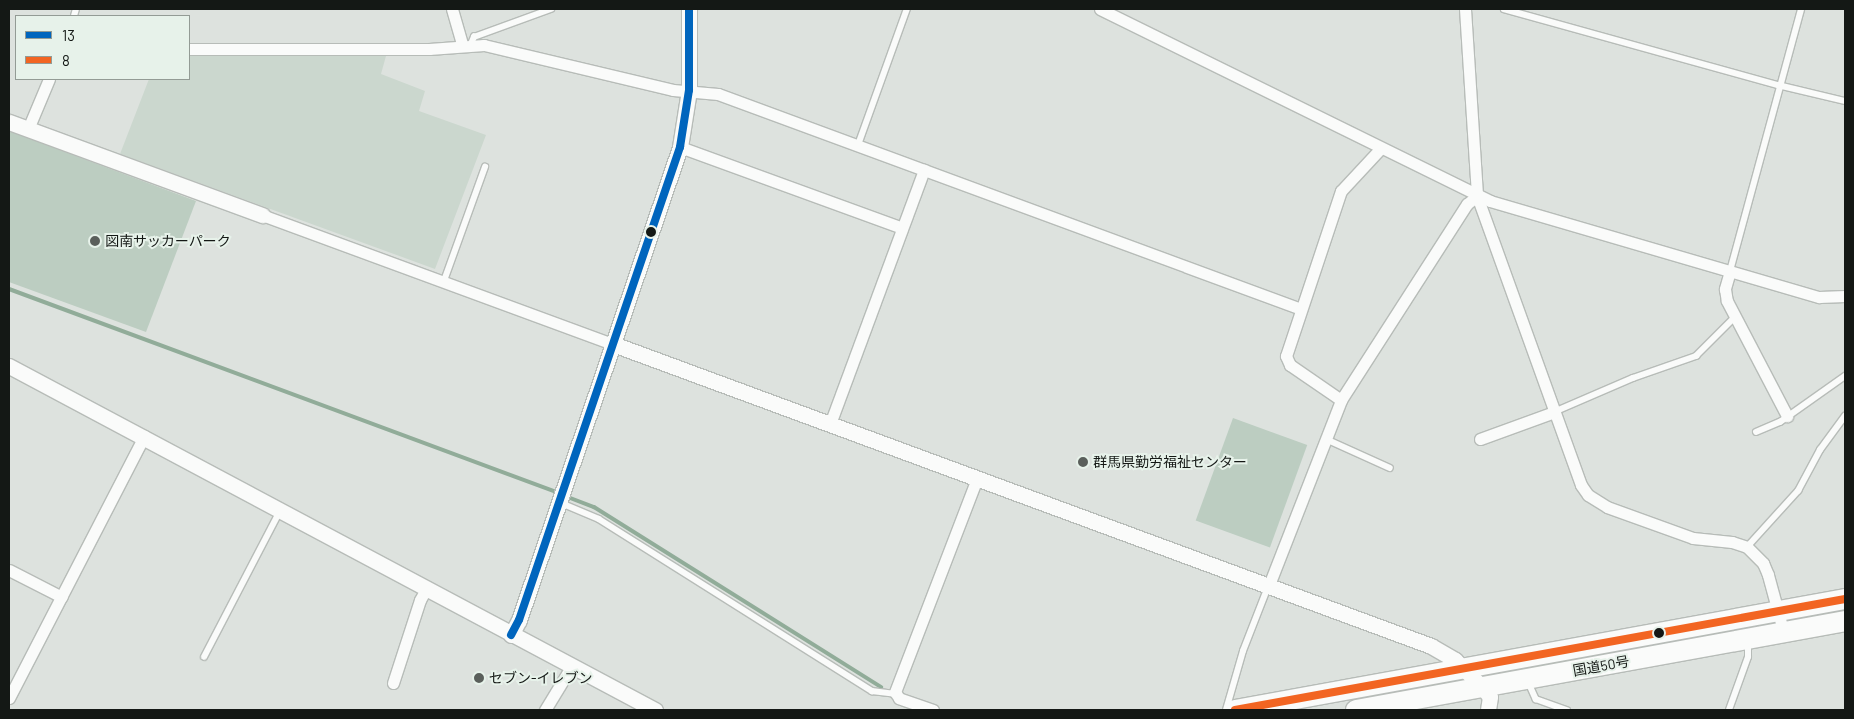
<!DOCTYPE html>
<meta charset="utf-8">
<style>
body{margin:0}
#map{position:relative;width:1854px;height:719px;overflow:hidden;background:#dde2de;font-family:Barlow,"Noto Sans JP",sans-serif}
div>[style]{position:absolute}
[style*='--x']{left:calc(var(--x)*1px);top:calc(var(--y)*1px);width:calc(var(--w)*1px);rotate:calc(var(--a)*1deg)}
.built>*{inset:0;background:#cbd7ce}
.green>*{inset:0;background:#bccdc1;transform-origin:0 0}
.stream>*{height:4px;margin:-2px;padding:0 2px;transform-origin:2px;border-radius:2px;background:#91ac99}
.roads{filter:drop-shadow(1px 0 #b7bcb8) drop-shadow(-1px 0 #b7bcb8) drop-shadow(0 1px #b7bcb8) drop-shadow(0 -1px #b7bcb8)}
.service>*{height:5.5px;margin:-2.75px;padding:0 2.75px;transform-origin:2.75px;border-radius:2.75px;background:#fafbfa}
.minor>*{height:11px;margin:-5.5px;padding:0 5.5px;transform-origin:5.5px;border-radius:5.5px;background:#fafbfa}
.tertiary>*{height:15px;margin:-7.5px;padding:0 7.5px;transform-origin:7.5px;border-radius:7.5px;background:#fafbfa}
.trunk>*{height:20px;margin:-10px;padding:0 10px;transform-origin:10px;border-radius:10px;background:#fafbfa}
.bus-1>*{height:8px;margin:-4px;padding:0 4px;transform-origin:4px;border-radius:4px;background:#0065bd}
.bus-2>*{height:8px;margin:-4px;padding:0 4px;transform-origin:4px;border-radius:4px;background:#f26522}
.dots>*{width:14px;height:14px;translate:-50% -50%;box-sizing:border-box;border:2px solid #e7f2ea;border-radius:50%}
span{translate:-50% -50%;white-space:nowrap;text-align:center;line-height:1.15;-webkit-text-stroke:4px #e7f2ea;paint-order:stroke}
.poi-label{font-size:14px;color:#141815}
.left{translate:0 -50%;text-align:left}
.street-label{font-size:14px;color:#141815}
.frame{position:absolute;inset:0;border:10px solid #141815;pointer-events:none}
.legend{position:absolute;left:15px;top:15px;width:175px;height:65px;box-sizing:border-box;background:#e7f2ea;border:1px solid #939b95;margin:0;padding:6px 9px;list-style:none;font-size:15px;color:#141815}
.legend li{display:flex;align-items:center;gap:10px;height:25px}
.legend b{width:25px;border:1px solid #939b95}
</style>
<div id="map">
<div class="built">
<i style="clip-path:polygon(189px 55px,386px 56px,381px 74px,425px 91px,419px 111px,486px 135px,435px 269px,120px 154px,149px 79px,189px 79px)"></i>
</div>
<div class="green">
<i style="clip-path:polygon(9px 131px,196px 201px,146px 332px,9px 282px)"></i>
<i style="left:1233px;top:418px;width:79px;height:109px;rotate:20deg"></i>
</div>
<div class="stream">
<i style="--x:9;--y:289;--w:587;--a:20.35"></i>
<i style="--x:565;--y:496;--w:31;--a:21"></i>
<i style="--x:594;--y:507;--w:339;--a:32.1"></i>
</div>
<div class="roads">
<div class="service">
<i style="--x:1504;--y:9;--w:284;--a:15.5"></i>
<i style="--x:1778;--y:85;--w:69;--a:13.4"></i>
<i style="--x:74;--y:16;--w:7;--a:-74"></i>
<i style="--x:471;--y:44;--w:8;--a:-67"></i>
<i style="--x:474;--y:37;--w:82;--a:-20"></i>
<i style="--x:858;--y:145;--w:145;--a:-70.2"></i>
<i style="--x:1730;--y:271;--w:271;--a:-74.8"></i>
<i style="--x:444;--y:281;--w:121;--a:-70.2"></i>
<i style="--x:1554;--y:412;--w:86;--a:-23.3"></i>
<i style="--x:1633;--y:378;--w:67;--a:-19.2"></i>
<i style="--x:1696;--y:356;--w:55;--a:-45"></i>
<i style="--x:1756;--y:432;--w:26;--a:-23"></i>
<i style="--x:1780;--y:422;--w:80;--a:-35.3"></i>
<i style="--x:1326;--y:439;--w:70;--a:24.4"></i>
<i style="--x:559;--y:502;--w:43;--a:23"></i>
<i style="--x:599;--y:519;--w:323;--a:32.2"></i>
<i style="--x:872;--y:691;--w:23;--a:7"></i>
<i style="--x:1747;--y:547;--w:76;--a:-47.7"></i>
<i style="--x:1798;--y:491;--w:47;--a:-61.8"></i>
<i style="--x:1820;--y:450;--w:42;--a:-53.7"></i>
<i style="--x:204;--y:657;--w:165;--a:-62.5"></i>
<i style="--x:1528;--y:681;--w:20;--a:66"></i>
<i style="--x:1536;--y:699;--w:33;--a:20"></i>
<i style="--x:1226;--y:710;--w:61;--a:-73.9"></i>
<i style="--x:1243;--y:651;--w:69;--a:-68.7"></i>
<i style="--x:1729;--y:710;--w:56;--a:-70.3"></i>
<i style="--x:1748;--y:657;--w:14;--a:-90"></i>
</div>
<div class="minor">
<i style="--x:452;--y:9;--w:36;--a:74"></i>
<i style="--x:1100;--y:9;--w:435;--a:26.2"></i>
<i style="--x:1490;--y:201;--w:343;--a:16.3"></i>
<i style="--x:1819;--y:297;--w:26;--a:-2"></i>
<i style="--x:1465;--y:9;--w:187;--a:86.3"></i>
<i style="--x:1477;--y:196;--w:307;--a:70.2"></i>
<i style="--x:1581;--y:485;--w:12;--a:55"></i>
<i style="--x:1588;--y:495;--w:22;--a:32"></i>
<i style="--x:1607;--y:507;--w:91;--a:19.8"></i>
<i style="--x:1693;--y:538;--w:39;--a:6"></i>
<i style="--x:1732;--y:542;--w:16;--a:18"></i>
<i style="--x:1747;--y:547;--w:23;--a:45"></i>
<i style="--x:1763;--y:563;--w:13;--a:67"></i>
<i style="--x:1768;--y:575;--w:61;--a:74.8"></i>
<i style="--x:189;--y:49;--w:240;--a:0"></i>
<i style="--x:429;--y:49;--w:55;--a:-4.2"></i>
<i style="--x:484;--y:45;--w:194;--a:13.4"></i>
<i style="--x:673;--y:90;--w:45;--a:5.1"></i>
<i style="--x:718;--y:94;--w:621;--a:20.24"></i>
<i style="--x:28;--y:129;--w:54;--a:-67.2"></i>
<i style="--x:680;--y:147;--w:236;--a:20"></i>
<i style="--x:262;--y:215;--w:374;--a:20.2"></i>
<i style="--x:1730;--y:271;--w:19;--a:106"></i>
<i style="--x:1725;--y:289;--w:12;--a:81"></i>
<i style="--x:1727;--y:301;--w:130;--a:62.4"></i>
<i style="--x:1341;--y:400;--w:62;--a:-145.5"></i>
<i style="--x:1290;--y:365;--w:10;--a:-114"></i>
<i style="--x:1286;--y:356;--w:174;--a:-71.6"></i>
<i style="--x:1341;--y:191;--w:57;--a:-47.1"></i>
<i style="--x:830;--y:424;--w:271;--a:-69.7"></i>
<i style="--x:1480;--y:439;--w:79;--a:-20"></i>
<i style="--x:9;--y:570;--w:59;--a:27"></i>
<i style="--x:1269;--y:585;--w:199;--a:-68.7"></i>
<i style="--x:1341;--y:400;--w:233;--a:-57.3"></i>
<i style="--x:1467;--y:204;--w:13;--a:-39"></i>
<i style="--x:393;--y:683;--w:87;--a:-72"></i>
<i style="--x:420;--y:600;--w:13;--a:-61"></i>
<i style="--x:9;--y:698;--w:295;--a:-62.7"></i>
<i style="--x:545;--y:710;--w:50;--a:-58.8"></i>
<i style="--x:933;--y:710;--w:36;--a:-161"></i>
<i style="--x:899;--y:698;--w:7;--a:-124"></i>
<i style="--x:895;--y:692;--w:229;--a:-69"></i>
</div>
<div class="tertiary">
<i style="--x:9;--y:122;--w:270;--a:20.2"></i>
<i style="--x:613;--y:344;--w:872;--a:20.26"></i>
<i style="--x:1431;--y:646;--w:28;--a:30"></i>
<i style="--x:1455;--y:660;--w:40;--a:45"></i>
<i style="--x:1483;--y:688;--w:11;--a:52"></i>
<i style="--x:1490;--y:697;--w:13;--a:99"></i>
<i style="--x:9;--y:366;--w:732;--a:28.04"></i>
<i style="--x:511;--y:635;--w:17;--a:-62"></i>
<i style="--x:519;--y:620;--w:500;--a:-71.2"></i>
<i style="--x:680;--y:147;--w:58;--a:-81"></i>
<i style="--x:689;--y:90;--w:81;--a:-90"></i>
</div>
<div class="trunk">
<i style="--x:1235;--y:710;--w:620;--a:-10.31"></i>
<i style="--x:1356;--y:710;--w:497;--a:-10.3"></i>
</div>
</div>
<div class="bus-1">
<i style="--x:511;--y:635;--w:17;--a:-62"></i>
<i style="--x:519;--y:620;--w:500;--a:-71.2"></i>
<i style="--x:680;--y:147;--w:58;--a:-81"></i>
<i style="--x:689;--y:90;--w:81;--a:-90"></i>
</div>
<div class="bus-2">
<i style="--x:1235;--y:710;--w:620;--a:-10.31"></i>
</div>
<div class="dots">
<i style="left:651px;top:232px;background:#141815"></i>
<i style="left:95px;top:241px;background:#5a5f5b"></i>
<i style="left:1083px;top:462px;background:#5a5f5b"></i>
<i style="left:1659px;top:633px;background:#141815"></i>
<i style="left:479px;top:678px;background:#5a5f5b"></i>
</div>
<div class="poi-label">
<span class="left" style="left:105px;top:241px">図南サッカーパーク</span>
<span class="left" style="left:1093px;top:462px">群馬県勤労福祉センター</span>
<span class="left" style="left:489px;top:678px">セブン-イレブン</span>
</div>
<div class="street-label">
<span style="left:1601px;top:666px;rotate:-10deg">国道50号</span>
</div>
<div class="frame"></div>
<ul class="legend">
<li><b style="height:6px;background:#0065bd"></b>13</li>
<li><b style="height:6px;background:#f26522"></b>8</li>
</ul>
</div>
